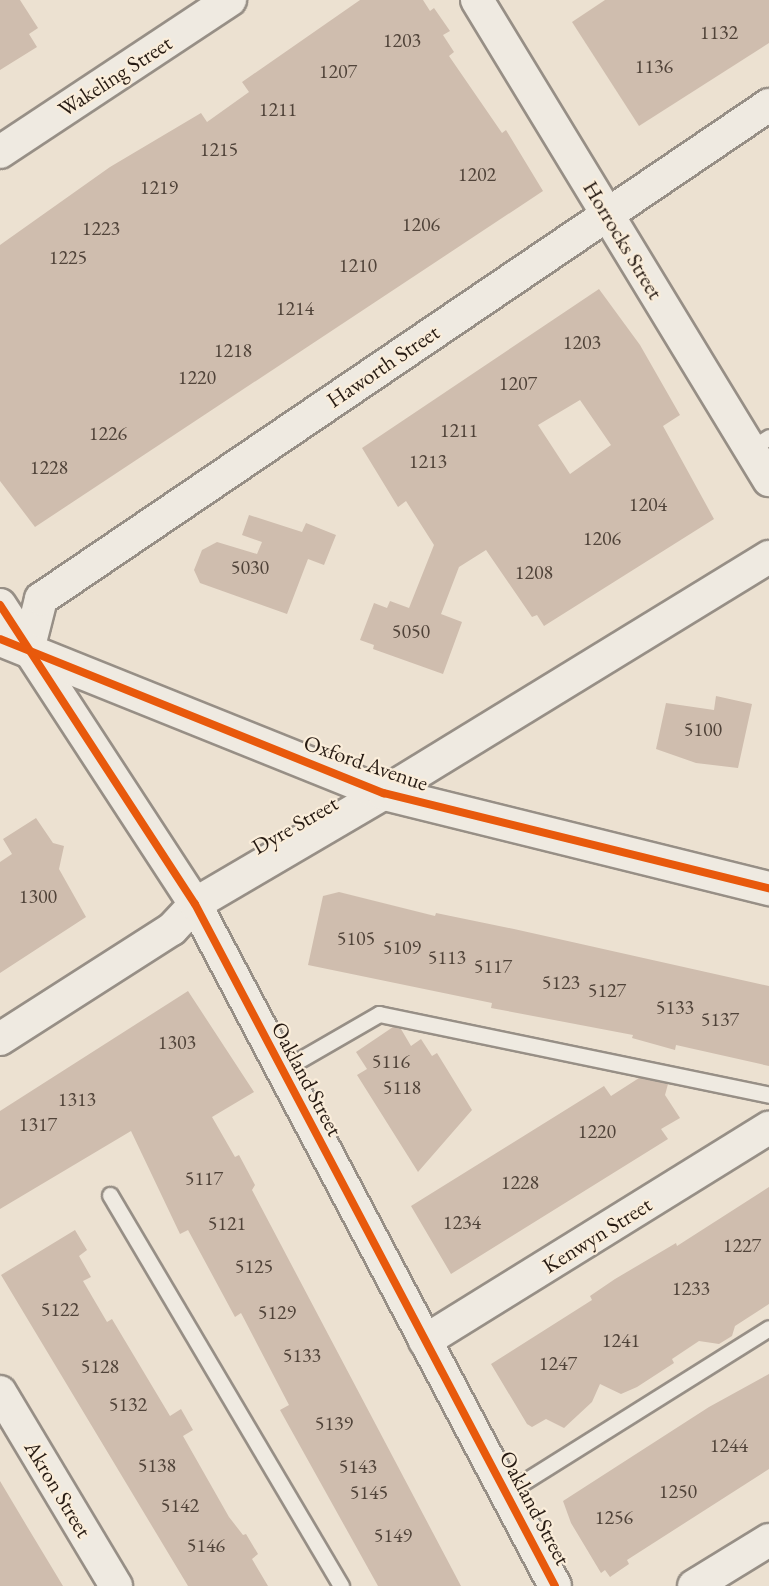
<!DOCTYPE html>
<style>
body{margin:0}
#map{position:relative;width:769px;height:1586px;overflow:hidden;background:#ece1d1;font-family:"EB Garamond",serif}
div>[style]{position:absolute}
[style*='--x']{left:calc(var(--x)*1px);top:calc(var(--y)*1px);width:calc(var(--w)*1px);rotate:calc(var(--a)*1deg)}
.building>*{inset:0;background:#cfbdae}
.roads{filter:drop-shadow(2px 0 #978f86) drop-shadow(-2px 0 #978f86) drop-shadow(0 2px #978f86) drop-shadow(0 -2px #978f86)}
.lane>*{height:15px;margin:-7.5px;padding:0 7.5px;transform-origin:7.5px;border-radius:7.5px;background:#efeae1}
.street>*{height:32px;margin:-16px;padding:0 16px;transform-origin:16px;border-radius:16px;background:#efeae1}
.secondary>*{height:33px;margin:-16.5px;padding:0 16.5px;transform-origin:16.5px;border-radius:16.5px;background:#efeae1}
.cycleway>*{height:8px;margin:-4px;padding:0 4px;transform-origin:4px;border-radius:4px;background:#e8590c}
span{translate:-50% -50%;white-space:nowrap;text-align:center;line-height:1.15;-webkit-text-stroke:4.5px #faedda;paint-order:stroke}
.number-label{font-size:20px;color:#504339}
.number-label span{-webkit-text-stroke-width:0}
.street-label{font-size:22px;color:#261a12}
</style>
<div id="map">
<div class="building">
<i style="clip-path:polygon(0 0,20px 0,38px 28px,29px 34px,37px 47px,0 70px)"></i>
<i style="clip-path:polygon(360px 0,423px 0,430px 11px,434px 8px,450px 31px,443px 35px,454px 52px,449px 56px,502px 133px,506px 130px,543px 191px,35px 527px,0 481px,0 245px,110px 167px,201px 113px,207px 122px,249px 92px,242px 82px)"></i>
<i style="clip-path:polygon(605px 0,769px 0,769px 43px,639px 126px,572px 22px)"></i>
<i style="clip-path:polygon(evenodd,599px 289px,640px 345px,680px 415px,663px 426px,714px 519px,544px 626px,537px 615px,532px 617px,486px 550px,459px 567px,441px 614px,462px 622px,443px 674px,373px 649px,374px 645px,360px 640px,374px 603px,387px 608px,390px 601px,409px 608px,434px 545px,406px 501px,398px 507px,362px 448px,599px 289px,580px 400px,611px 445px,570px 474px,538px 425px,580px 400px)"></i>
<i style="clip-path:polygon(249px 515px,302px 532px,306px 523px,336px 535px,324px 565px,308px 559px,287px 614px,200px 583px,194px 570px,202px 550px,217px 542px,257px 554px,262px 542px,242px 535px)"></i>
<i style="clip-path:polygon(716px 696px,752px 704px,738px 768px,696px 763px,656px 749px,666px 703px,714px 710px)"></i>
<i style="clip-path:polygon(36px 818px,53px 843px,64px 846px,59px 869px,86px 917px,0 973px,0 862px,12px 854px,3px 839px)"></i>
<i style="clip-path:polygon(339px 892px,435px 916px,436px 913px,514px 929px,769px 986px,769px 1066px,676px 1045px,675px 1050px,632px 1038px,633px 1035px,491px 1008px,492px 1003px,308px 965px,323px 896px)"></i>
<i style="clip-path:polygon(188px 991px,254px 1092px,212px 1117px,235px 1157px,239px 1155px,255px 1185px,252px 1190px,461px 1586px,378px 1586px,280px 1410px,289px 1405px,241px 1313px,235px 1317px,188px 1230px,180px 1234px,131px 1131px,0 1209px,0 1111px)"></i>
<i style="clip-path:polygon(393px 1027px,401px 1029px,411px 1046px,421px 1039px,432px 1056px,437px 1053px,472px 1110px,418px 1172px,357px 1075px,367px 1069px,356px 1052px)"></i>
<i style="clip-path:polygon(639px 1078px,668px 1084px,665px 1095px,680px 1118px,661px 1129px,668px 1139px,451px 1274px,411px 1206px,604px 1086px,611px 1096px)"></i>
<i style="clip-path:polygon(769px 1187px,769px 1304px,735px 1326px,732px 1336px,719px 1344px,699px 1341px,672px 1359px,674px 1363px,637px 1387px,621px 1394px,600px 1384px,592px 1402px,564px 1428px,546px 1419px,532px 1427px,527px 1424px,491px 1364px,592px 1300px,590px 1296px,615px 1279px,676px 1243px,677px 1246px)"></i>
<i style="clip-path:polygon(75px 1230px,87px 1250px,79px 1256px,91px 1277px,83px 1281px,107px 1322px,112px 1319px,170px 1416px,181px 1409px,193px 1430px,183px 1436px,229px 1517px,243px 1535px,246px 1534px,258px 1554px,252px 1559px,268px 1586px,188px 1586px,1px 1275px)"></i>
<i style="clip-path:polygon(769px 1374px,769px 1469px,627px 1560px,629px 1564px,610px 1577px,605px 1570px,601px 1573px,571px 1523px,563px 1501px,709px 1407px)"></i>
<i style="clip-path:polygon(0 1481px,28px 1528px,63px 1586px,0 1586px)"></i>
</div>
<div class="roads">
<div class="lane">
<i style="--x:750;--y:449;--w:22;--a:-32"></i>
<i style="--x:282;--y:1070;--w:112;--a:-30"></i>
<i style="--x:379;--y:1014;--w:398;--a:11.7"></i>
<i style="--x:110;--y:1195;--w:454;--a:59.4"></i>
<i style="--x:506;--y:1493;--w:310;--a:-32.1"></i>
</div>
<div class="street">
<i style="--x:477;--y:0;--w:562;--a:58.69"></i>
<i style="--x:0;--y:152;--w:276;--a:-33.5"></i>
<i style="--x:0;--y:605;--w:357;--a:56.9"></i>
<i style="--x:195;--y:904;--w:771;--a:62.17"></i>
<i style="--x:28;--y:650;--w:53;--a:-75.7"></i>
<i style="--x:41;--y:599;--w:880;--a:-34.16"></i>
<i style="--x:0;--y:1039;--w:204;--a:-32.6"></i>
<i style="--x:172;--y:929;--w:34;--a:-47"></i>
<i style="--x:195;--y:904;--w:219;--a:-30.4"></i>
<i style="--x:384;--y:793;--w:452;--a:-31.5"></i>
<i style="--x:425;--y:1341;--w:405;--a:-31.8"></i>
<i style="--x:0;--y:1392;--w:226;--a:59.1"></i>
<i style="--x:694;--y:1586;--w:88;--a:-31.5"></i>
</div>
<div class="secondary">
<i style="--x:0;--y:639;--w:414;--a:21.9"></i>
<i style="--x:384;--y:793;--w:397;--a:13.9"></i>
</div>
</div>
<div class="cycleway">
<i style="--x:0;--y:605;--w:357;--a:56.9"></i>
<i style="--x:195;--y:904;--w:771;--a:62.17"></i>
<i style="--x:0;--y:639;--w:414;--a:21.9"></i>
<i style="--x:384;--y:793;--w:397;--a:13.9"></i>
</div>
<div class="number-label">
<span style="left:719px;top:32px">1132</span>
<span style="left:402px;top:40px">1203</span>
<span style="left:654px;top:66px">1136</span>
<span style="left:338px;top:71px">1207</span>
<span style="left:278px;top:109px">1211</span>
<span style="left:219px;top:149px">1215</span>
<span style="left:477px;top:174px">1202</span>
<span style="left:159px;top:187px">1219</span>
<span style="left:421px;top:224px">1206</span>
<span style="left:101px;top:228px">1223</span>
<span style="left:68px;top:257px">1225</span>
<span style="left:358px;top:265px">1210</span>
<span style="left:295px;top:308px">1214</span>
<span style="left:582px;top:342px">1203</span>
<span style="left:233px;top:350px">1218</span>
<span style="left:197px;top:377px">1220</span>
<span style="left:518px;top:383px">1207</span>
<span style="left:459px;top:430px">1211</span>
<span style="left:108px;top:433px">1226</span>
<span style="left:428px;top:461px">1213</span>
<span style="left:49px;top:467px">1228</span>
<span style="left:648px;top:504px">1204</span>
<span style="left:602px;top:538px">1206</span>
<span style="left:250px;top:567px">5030</span>
<span style="left:534px;top:572px">1208</span>
<span style="left:411px;top:631px">5050</span>
<span style="left:703px;top:729px">5100</span>
<span style="left:38px;top:896px">1300</span>
<span style="left:356px;top:938px">5105</span>
<span style="left:402px;top:947px">5109</span>
<span style="left:447px;top:957px">5113</span>
<span style="left:493px;top:966px">5117</span>
<span style="left:561px;top:982px">5123</span>
<span style="left:607px;top:990px">5127</span>
<span style="left:675px;top:1007px">5133</span>
<span style="left:720px;top:1019px">5137</span>
<span style="left:177px;top:1042px">1303</span>
<span style="left:391px;top:1061px">5116</span>
<span style="left:402px;top:1087px">5118</span>
<span style="left:77px;top:1099px">1313</span>
<span style="left:38px;top:1124px">1317</span>
<span style="left:597px;top:1131px">1220</span>
<span style="left:204px;top:1178px">5117</span>
<span style="left:520px;top:1182px">1228</span>
<span style="left:462px;top:1222px">1234</span>
<span style="left:227px;top:1223px">5121</span>
<span style="left:742px;top:1245px">1227</span>
<span style="left:254px;top:1266px">5125</span>
<span style="left:691px;top:1288px">1233</span>
<span style="left:60px;top:1309px">5122</span>
<span style="left:277px;top:1312px">5129</span>
<span style="left:621px;top:1340px">1241</span>
<span style="left:302px;top:1355px">5133</span>
<span style="left:558px;top:1363px">1247</span>
<span style="left:100px;top:1366px">5128</span>
<span style="left:128px;top:1404px">5132</span>
<span style="left:334px;top:1423px">5139</span>
<span style="left:729px;top:1445px">1244</span>
<span style="left:157px;top:1465px">5138</span>
<span style="left:358px;top:1466px">5143</span>
<span style="left:678px;top:1491px">1250</span>
<span style="left:369px;top:1492px">5145</span>
<span style="left:180px;top:1505px">5142</span>
<span style="left:614px;top:1517px">1256</span>
<span style="left:393px;top:1535px">5149</span>
<span style="left:206px;top:1545px">5146</span>
</div>
<div class="street-label">
<span style="left:115px;top:76px;rotate:-33deg">Wakeling Street</span>
<span style="left:623px;top:240px;rotate:59deg">Horrocks Street</span>
<span style="left:383px;top:366px;rotate:-34deg">Haworth Street</span>
<span style="left:366px;top:763px;rotate:19deg">Oxford Avenue</span>
<span style="left:295px;top:825px;rotate:-30deg">Dyre Street</span>
<span style="left:307px;top:1079px;rotate:62deg">Oakland Street</span>
<span style="left:597px;top:1235px;rotate:-32deg">Kenwyn Street</span>
<span style="left:58px;top:1489px;rotate:59deg">Akron Street</span>
<span style="left:535px;top:1508px;rotate:62deg">Oakland Street</span>
</div>
</div>
